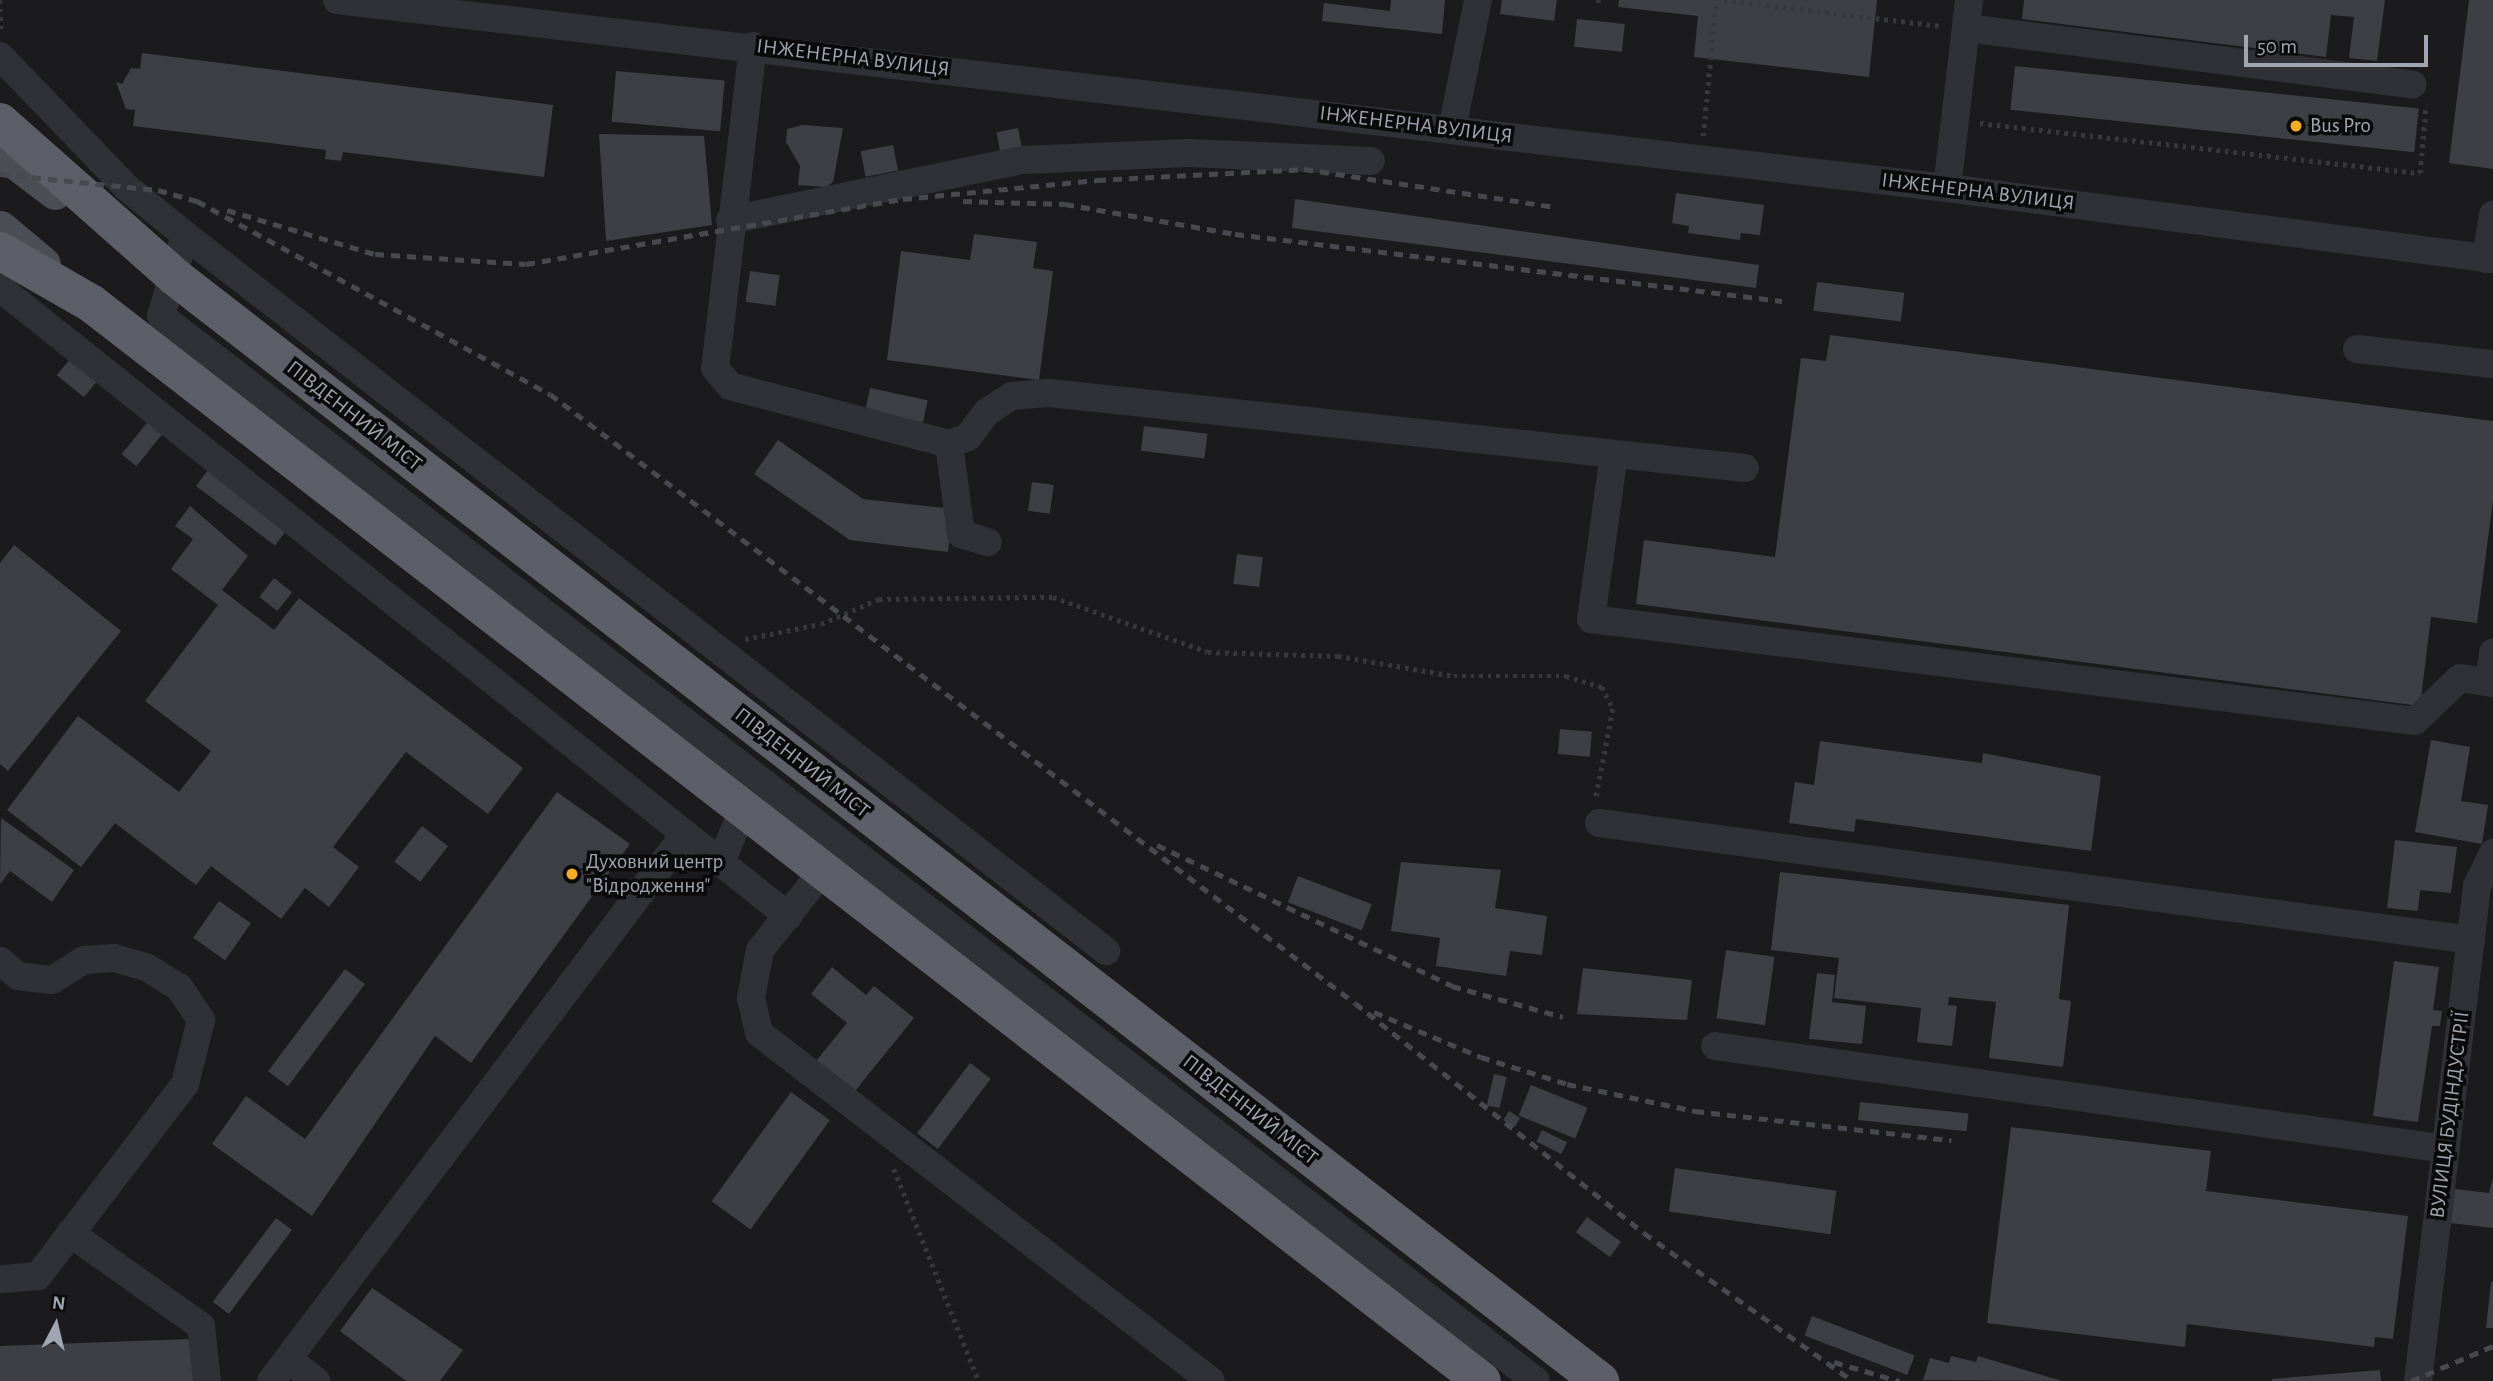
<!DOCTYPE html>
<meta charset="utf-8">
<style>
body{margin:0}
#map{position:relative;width:2493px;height:1381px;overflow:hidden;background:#0f0f11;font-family:"Alegreya Sans",sans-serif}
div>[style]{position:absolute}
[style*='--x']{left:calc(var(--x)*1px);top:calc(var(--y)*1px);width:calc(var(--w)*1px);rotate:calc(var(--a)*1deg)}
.built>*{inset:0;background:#1b1b1e;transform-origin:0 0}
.building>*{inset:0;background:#3e3f44;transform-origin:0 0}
.path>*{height:4.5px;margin-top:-2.25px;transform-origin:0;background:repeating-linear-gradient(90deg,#36383d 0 3.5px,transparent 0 8.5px)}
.minor>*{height:28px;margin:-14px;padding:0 14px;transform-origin:14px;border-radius:14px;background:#303136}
.major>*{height:35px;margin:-17.5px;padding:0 17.5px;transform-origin:17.5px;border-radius:17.5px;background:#4c4e55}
.highway>*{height:38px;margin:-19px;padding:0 19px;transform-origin:19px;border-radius:19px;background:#5c5f67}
.rail>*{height:5px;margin-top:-2.5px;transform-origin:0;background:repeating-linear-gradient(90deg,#47494f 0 9px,transparent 0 16px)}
.dots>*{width:19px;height:19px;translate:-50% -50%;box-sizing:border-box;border:4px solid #0a0a0b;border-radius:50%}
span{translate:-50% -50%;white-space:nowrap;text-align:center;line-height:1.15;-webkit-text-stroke:7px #0a0a0b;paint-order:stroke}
.street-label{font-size:21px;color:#a0a5b2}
.poi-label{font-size:21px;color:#a0a5b2}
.left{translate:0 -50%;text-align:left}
.north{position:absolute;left:21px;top:1290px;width:70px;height:70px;-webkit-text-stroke:5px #0a0a0b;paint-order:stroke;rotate:7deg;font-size:19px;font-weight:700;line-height:28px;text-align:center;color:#a0a5b2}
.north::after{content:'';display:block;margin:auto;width:24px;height:32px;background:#a0a5b2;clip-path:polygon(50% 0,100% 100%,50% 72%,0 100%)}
.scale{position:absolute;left:2244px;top:35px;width:184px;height:32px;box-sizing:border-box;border:4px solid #a0a5b2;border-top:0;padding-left:9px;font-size:21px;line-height:24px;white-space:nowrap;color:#a0a5b2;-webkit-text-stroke:5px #0a0a0b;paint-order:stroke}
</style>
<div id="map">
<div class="built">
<i style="left:0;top:0;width:2493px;height:1381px"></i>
</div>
<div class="building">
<i style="clip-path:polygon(1391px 0,1445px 0,1442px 34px,1322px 21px,1324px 3px,1390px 11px)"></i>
<i style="clip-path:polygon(1502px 0,1557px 0,1554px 21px,1500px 14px)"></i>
<i style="clip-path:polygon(1619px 0,1877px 0,1869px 77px,1694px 57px,1698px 16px,1618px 7px)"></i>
<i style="clip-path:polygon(2024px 0,2385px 0,2377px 61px,2349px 58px,2354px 17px,2331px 15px,2326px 57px,2022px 19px)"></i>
<i style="clip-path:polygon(2469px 0,2493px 0,2493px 169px,2449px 163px)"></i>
<i style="left:1577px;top:19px;width:48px;height:28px;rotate:6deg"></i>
<i style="clip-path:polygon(142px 53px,553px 105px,544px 177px,343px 152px,341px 161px,325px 159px,326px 150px,133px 126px,135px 110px,126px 109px,116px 82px,122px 84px,131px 68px,140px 69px)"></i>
<i style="left:2015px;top:66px;width:406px;height:44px;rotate:6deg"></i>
<i style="left:616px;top:71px;width:109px;height:51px;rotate:5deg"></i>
<i style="clip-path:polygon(803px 125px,843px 128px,833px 182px,826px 187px,798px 185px,800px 166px,786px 142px,787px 129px)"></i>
<i style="left:1018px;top:128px;width:21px;height:22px;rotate:79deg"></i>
<i style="clip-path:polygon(599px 134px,704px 136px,712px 225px,606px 241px)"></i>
<i style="left:893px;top:145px;width:26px;height:33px;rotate:79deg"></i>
<i style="clip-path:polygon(1676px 193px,1764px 205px,1760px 235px,1741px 233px,1740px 240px,1688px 233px,1689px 226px,1672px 223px)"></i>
<i style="clip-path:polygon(1295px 199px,1759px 265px,1756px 288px,1292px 228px)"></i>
<i style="clip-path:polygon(974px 234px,1037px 242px,1033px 268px,1053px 271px,1039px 380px,887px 360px,901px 251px,970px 260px)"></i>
<i style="left:750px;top:271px;width:30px;height:31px;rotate:8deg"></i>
<i style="left:1817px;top:282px;width:88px;height:29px;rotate:7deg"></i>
<i style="clip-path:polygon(1830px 335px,2493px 421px,2493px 500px,2477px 623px,2431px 617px,2420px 706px,1636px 604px,1644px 540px,1775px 557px,1801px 358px,1826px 361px)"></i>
<i style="left:70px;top:359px;width:35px;height:21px;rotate:39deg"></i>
<i style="left:870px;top:388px;width:59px;height:25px;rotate:12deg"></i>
<i style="left:155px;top:413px;width:19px;height:53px;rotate:39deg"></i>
<i style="left:1144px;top:426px;width:64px;height:25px;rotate:7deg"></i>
<i style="clip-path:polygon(778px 440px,863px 499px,953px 509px,948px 552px,850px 540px,754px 474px)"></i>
<i style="left:214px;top:462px;width:99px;height:30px;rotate:37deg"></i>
<i style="left:1032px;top:482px;width:22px;height:29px;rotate:8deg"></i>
<i style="clip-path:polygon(190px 506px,248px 556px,222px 590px,274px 630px,299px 598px,523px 768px,488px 814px,406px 752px,333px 847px,359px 867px,329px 907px,305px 888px,281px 919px,211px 866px,196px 885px,115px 823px,81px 867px,7px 810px,78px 716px,179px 792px,211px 751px,145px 701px,218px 605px,171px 569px,193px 539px,175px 526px)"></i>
<i style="clip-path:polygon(14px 545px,121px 631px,8px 771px,0 764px,0 563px)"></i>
<i style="left:1237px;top:554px;width:26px;height:30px;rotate:7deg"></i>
<i style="left:274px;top:578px;width:23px;height:24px;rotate:38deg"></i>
<i style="left:1560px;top:729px;width:32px;height:25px;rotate:5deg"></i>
<i style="clip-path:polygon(2431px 740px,2470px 747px,2461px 801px,2488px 805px,2482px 844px,2415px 832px)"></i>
<i style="clip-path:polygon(1820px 741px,1982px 763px,1983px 753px,2101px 776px,2091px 851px,1856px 819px,1854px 832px,1789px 823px,1795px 782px,1814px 785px)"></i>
<i style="clip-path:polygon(557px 792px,630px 844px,471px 1063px,435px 1036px,312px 1216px,212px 1144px,246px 1096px,305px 1139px)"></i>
<i style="clip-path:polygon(1px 818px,74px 870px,52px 902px,10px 871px,0 884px)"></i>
<i style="left:422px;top:826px;width:33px;height:45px;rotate:38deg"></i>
<i style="clip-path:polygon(2395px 840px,2457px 847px,2451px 893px,2420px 890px,2418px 911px,2387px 908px)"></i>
<i style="clip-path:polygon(1401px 862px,1501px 870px,1495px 908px,1547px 916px,1542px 955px,1510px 951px,1506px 976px,1436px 966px,1440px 938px,1391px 931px)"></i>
<i style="clip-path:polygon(1780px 872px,2069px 905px,2059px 999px,2071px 1001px,2063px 1067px,1989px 1058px,1996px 1002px,1949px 997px,1948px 1005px,1957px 1006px,1952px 1046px,1917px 1042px,1921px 1008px,1834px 998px,1839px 958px,1771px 950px)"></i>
<i style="left:1298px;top:876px;width:79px;height:28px;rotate:21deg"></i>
<i style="left:219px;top:901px;width:39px;height:45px;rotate:35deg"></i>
<i style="left:1726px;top:950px;width:49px;height:69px;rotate:8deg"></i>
<i style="clip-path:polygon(2394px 961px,2439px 967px,2433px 1010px,2442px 1011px,2440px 1026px,2432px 1026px,2418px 1122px,2373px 1116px)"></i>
<i style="clip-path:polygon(832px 967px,866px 995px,874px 986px,914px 1018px,855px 1091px,816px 1061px,847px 1023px,811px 994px)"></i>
<i style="clip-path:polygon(1583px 968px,1692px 980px,1687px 1020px,1577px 1014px)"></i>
<i style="left:345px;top:969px;width:25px;height:128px;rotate:37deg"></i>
<i style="clip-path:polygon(1817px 973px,1835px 975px,1832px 1002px,1866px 1006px,1862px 1044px,1809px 1039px)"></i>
<i style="left:970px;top:1063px;width:26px;height:88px;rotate:37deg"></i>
<i style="left:1494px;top:1074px;width:13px;height:32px;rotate:13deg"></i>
<i style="left:1531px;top:1085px;width:61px;height:33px;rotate:22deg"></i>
<i style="left:791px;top:1092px;width:48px;height:135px;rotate:36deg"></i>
<i style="left:1860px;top:1102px;width:109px;height:18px;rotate:6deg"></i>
<i style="left:1509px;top:1111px;width:13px;height:11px;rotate:32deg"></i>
<i style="clip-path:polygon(2011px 1127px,2211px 1151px,2206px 1191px,2408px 1216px,2393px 1339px,2375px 1337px,2374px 1347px,2187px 1324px,2185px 1347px,1987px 1323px)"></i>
<i style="left:1542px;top:1130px;width:28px;height:13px;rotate:26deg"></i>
<i style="left:1675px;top:1168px;width:163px;height:44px;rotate:8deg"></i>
<i style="clip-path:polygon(2493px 1178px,2493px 1228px,2451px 1223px,2455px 1189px,2489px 1193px)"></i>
<i style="left:1587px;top:1217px;width:42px;height:19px;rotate:36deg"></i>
<i style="left:276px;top:1218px;width:20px;height:105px;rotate:37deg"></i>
<i style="clip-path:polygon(2491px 1282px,2493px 1282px,2493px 1328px,2486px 1328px)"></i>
<i style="clip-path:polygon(372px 1288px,463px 1350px,440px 1381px,406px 1381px,340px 1331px)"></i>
<i style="left:1812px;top:1316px;width:110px;height:21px;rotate:21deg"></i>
<i style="clip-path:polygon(189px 1339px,195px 1381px,0 1381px,0 1346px)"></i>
<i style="clip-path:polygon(1951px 1356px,1976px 1362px,1978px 1356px,2062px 1381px,1923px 1380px,1930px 1358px,1949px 1363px)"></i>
<i style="clip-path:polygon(2380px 1370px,2381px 1381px,2272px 1381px,2272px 1379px)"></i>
</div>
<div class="path">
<i style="--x:0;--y:0;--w:31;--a:88"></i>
<i style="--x:1724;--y:0;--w:219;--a:6.8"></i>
<i style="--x:1598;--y:3;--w:3;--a:-90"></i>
<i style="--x:1980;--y:123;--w:443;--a:6.5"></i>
<i style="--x:2420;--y:173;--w:68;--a:-85"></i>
<i style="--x:1703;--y:136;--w:137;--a:-84.5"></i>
<i style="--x:745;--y:639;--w:77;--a:-11.2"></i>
<i style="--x:821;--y:624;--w:63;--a:-23.3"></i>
<i style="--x:879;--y:599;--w:174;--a:-0.7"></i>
<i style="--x:1053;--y:597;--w:164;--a:19.5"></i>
<i style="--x:1208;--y:652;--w:130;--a:1.8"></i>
<i style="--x:1338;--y:656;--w:118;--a:9.8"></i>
<i style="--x:1454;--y:676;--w:112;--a:0"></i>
<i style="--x:1566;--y:676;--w:38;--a:17"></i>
<i style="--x:1602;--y:687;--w:25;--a:63"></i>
<i style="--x:1613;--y:709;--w:91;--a:100.8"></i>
<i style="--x:894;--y:1169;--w:228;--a:68.2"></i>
</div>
<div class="minor">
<i style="--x:337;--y:0;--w:1621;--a:6.66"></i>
<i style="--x:1947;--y:188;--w:551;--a:7.41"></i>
<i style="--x:1966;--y:28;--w:450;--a:7.2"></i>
<i style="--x:753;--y:46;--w:324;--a:96.7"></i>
<i style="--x:715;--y:368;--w:23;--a:50"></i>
<i style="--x:730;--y:386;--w:227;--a:14.8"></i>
<i style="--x:949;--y:444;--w:20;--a:-20"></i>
<i style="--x:968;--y:437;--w:31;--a:-53"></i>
<i style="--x:987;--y:412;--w:30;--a:-33"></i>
<i style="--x:1012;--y:396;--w:38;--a:-5"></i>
<i style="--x:1050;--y:393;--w:699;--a:6.16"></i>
<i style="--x:0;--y:56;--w:182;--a:46.1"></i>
<i style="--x:126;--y:187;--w:76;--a:39.1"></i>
<i style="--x:185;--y:235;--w:1167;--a:37.86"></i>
<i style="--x:1452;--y:129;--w:132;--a:-78.6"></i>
<i style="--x:1947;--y:188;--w:189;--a:-83.3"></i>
<i style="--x:730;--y:220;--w:299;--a:-11.6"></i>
<i style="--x:1023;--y:160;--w:166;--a:-2.4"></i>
<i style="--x:1189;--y:153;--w:182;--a:2.5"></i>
<i style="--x:185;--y:235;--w:84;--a:106.5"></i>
<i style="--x:161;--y:316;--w:1739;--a:37.76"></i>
<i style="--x:2486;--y:259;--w:45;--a:-81"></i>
<i style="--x:0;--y:288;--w:1008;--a:38.55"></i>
<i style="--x:2357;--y:349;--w:137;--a:6.3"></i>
<i style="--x:949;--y:444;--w:91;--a:82.4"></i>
<i style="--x:961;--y:534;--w:28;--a:17"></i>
<i style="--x:1614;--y:454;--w:167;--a:97.9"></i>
<i style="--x:1591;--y:619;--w:830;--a:7.06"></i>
<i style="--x:2415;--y:721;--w:62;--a:-43.7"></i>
<i style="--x:2460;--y:678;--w:33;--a:9"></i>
<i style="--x:2489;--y:682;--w:30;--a:-82"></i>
<i style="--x:1599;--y:823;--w:880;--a:7.64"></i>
<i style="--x:834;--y:857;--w:119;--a:128.5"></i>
<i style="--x:760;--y:950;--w:49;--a:100.6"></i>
<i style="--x:751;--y:998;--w:36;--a:77"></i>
<i style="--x:759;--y:1033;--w:570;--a:37.59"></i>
<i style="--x:721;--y:862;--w:75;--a:-67.2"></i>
<i style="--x:0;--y:961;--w:23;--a:40"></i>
<i style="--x:18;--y:976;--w:34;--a:7"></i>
<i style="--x:52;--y:980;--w:38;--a:-32"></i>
<i style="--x:84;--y:960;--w:30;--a:-4"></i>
<i style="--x:114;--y:958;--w:35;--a:16"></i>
<i style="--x:148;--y:968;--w:36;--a:32"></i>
<i style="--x:179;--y:987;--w:40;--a:56"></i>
<i style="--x:201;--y:1020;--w:66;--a:104"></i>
<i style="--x:185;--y:1084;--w:242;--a:127.4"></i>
<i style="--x:38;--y:1276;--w:38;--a:175"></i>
<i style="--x:1715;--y:1046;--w:738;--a:8.02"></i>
<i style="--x:70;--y:1233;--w:161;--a:35.4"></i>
<i style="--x:201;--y:1326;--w:55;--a:83.8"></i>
<i style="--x:288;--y:1359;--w:36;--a:38"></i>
<i style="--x:271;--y:1381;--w:686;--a:-52.88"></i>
<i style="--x:2418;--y:1381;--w:499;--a:-83.2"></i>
<i style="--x:2477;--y:886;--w:37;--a:-64"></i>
</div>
<div class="major">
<i style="--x:0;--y:150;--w:69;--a:37.4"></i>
<i style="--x:0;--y:228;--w:56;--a:39.9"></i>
</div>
<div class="highway">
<i style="--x:0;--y:122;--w:234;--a:41.5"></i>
<i style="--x:175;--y:277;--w:1803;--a:37.77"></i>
<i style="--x:0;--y:251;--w:106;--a:29.9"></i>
<i style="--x:92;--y:304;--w:1758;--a:37.77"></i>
</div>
<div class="rail">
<i style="--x:0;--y:174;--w:159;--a:5.8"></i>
<i style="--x:158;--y:190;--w:48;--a:15.8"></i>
<i style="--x:197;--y:201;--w:402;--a:28.7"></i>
<i style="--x:550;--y:394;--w:1009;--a:37.11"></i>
<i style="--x:1355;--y:1003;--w:369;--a:38.5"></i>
<i style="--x:1644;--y:1233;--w:256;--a:35.3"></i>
<i style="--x:963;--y:201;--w:102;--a:1.7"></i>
<i style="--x:1065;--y:204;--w:173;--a:10"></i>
<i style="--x:1235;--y:234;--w:551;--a:6.98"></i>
<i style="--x:227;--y:210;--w:154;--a:16.6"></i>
<i style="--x:375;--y:254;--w:151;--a:3.8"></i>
<i style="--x:526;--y:264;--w:383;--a:-9.8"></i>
<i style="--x:903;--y:199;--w:195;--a:-5.6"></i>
<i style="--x:1097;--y:180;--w:207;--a:-3"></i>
<i style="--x:1304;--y:169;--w:255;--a:8.6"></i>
<i style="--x:1157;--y:845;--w:327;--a:25.5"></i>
<i style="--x:1452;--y:986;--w:115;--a:15.6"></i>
<i style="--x:1374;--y:1012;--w:116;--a:22.8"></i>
<i style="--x:1481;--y:1057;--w:90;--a:17.4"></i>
<i style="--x:1567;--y:1084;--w:131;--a:11.9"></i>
<i style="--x:1695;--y:1111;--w:258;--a:6.5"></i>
<i style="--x:1834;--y:1362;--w:68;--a:16.3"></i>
<i style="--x:2411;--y:1381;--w:89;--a:-23.1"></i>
</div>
<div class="dots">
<i style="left:2296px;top:126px;background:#f4ae24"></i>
<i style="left:572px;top:874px;background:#f4ae24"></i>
</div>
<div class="street-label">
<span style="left:853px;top:58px;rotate:7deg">ІНЖЕНЕРНА ВУЛИЦЯ</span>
<span style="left:1416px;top:125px;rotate:7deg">ІНЖЕНЕРНА ВУЛИЦЯ</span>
<span style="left:1978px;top:192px;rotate:7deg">ІНЖЕНЕРНА ВУЛИЦЯ</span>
<span style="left:354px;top:416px;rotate:38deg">ПІВДЕННИЙ МІСТ</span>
<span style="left:802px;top:763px;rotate:38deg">ПІВДЕННИЙ МІСТ</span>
<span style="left:1250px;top:1110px;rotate:38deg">ПІВДЕННИЙ МІСТ</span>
<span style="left:2450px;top:1115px;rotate:-83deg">ВУЛИЦЯ БУДІНДУСТРІЇ</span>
</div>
<div class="poi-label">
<span class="left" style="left:2310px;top:126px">Bus Pro</span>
<span class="left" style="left:586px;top:874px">Духовний центр<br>"Відродження"</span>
</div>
<div class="north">N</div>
<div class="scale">50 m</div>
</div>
